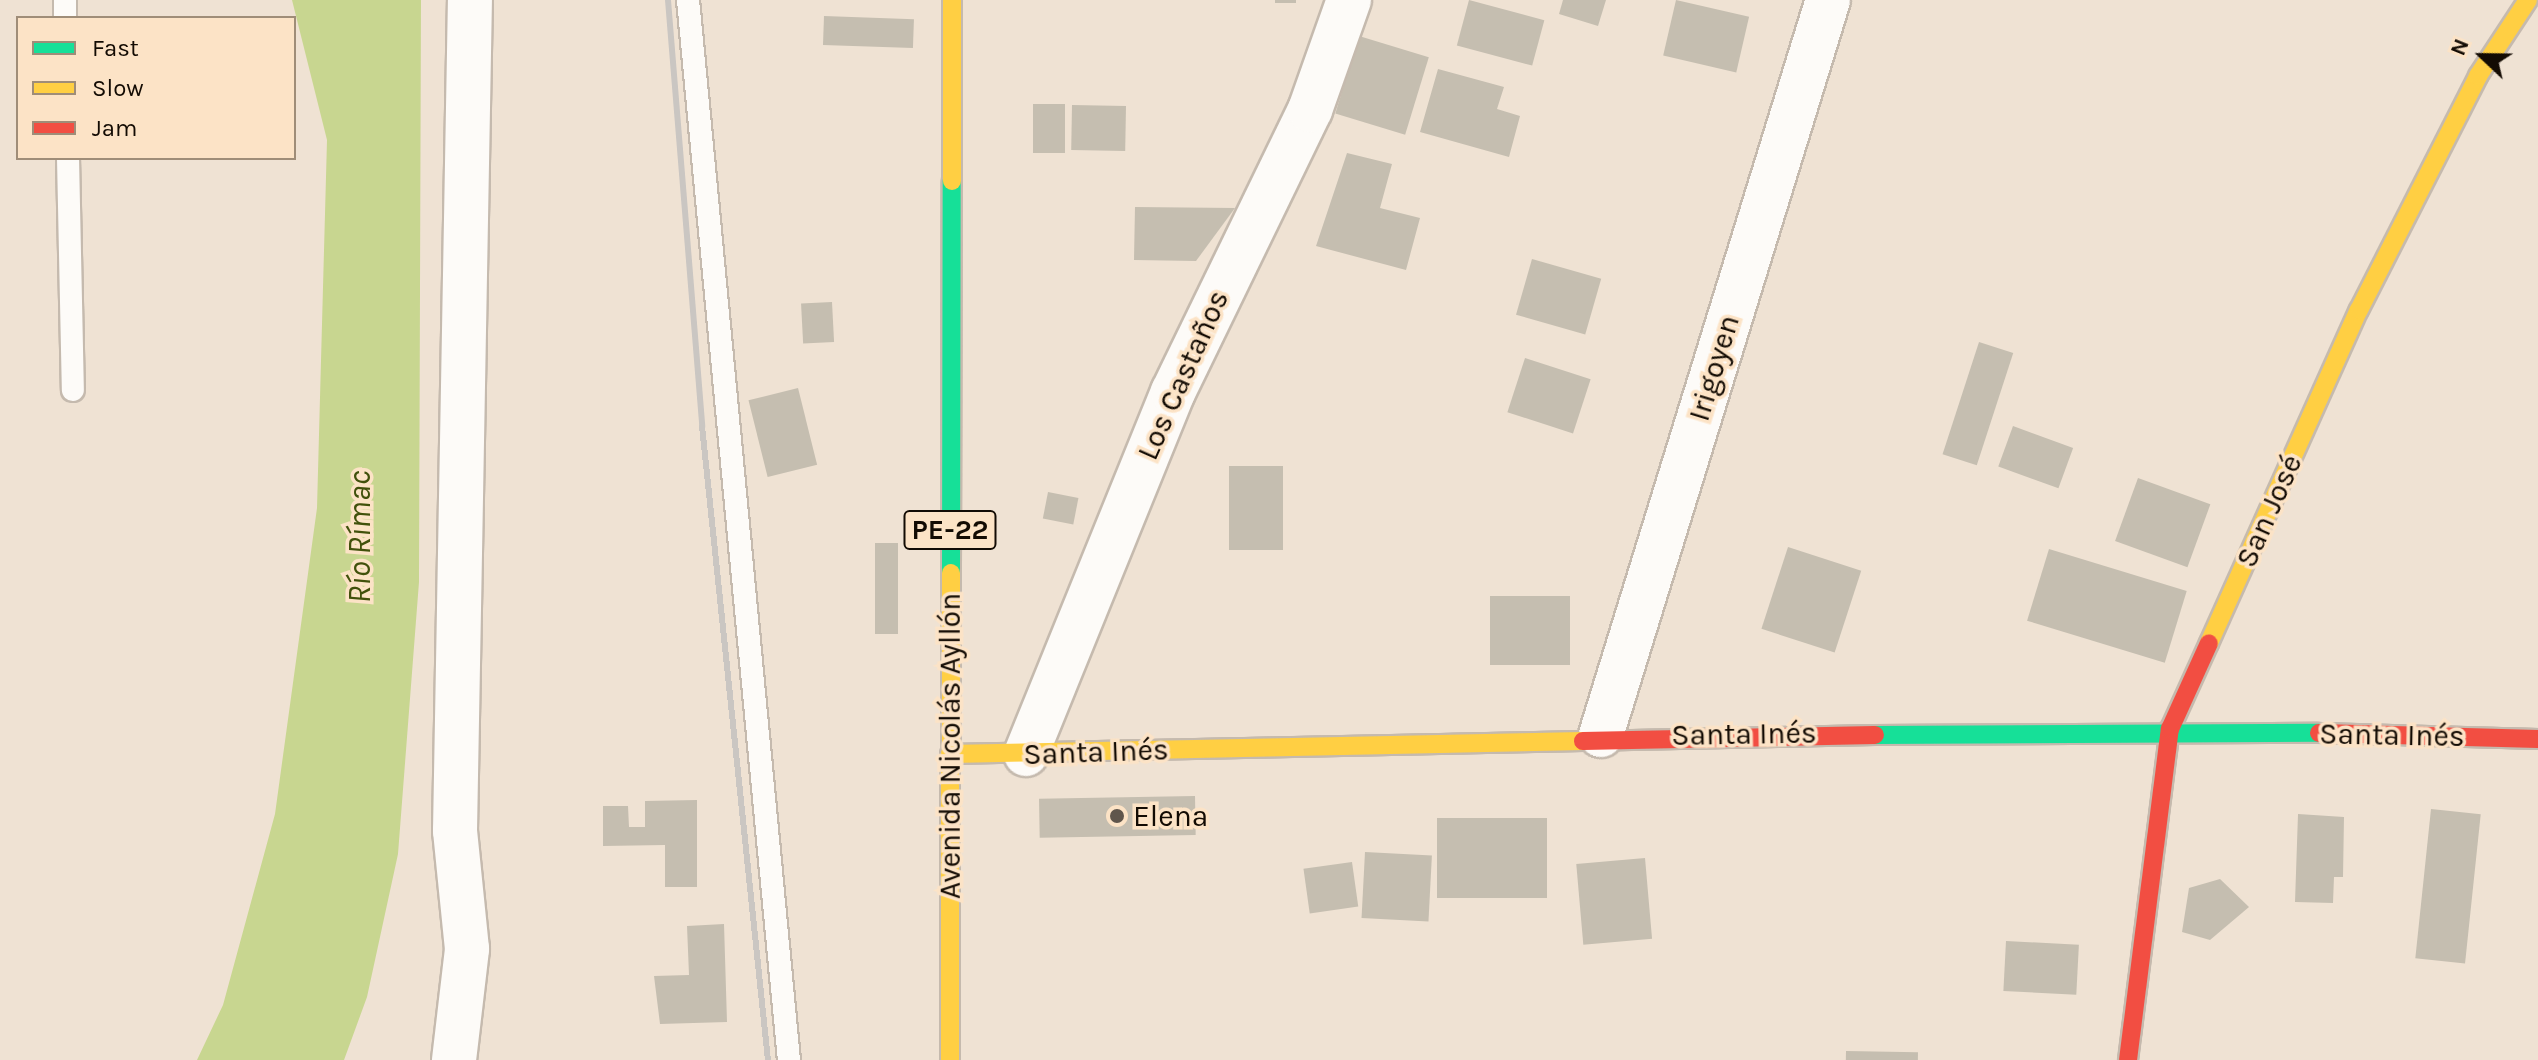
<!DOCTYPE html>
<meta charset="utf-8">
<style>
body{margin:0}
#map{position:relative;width:2538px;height:1060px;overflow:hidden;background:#efe2d3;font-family:Karla,sans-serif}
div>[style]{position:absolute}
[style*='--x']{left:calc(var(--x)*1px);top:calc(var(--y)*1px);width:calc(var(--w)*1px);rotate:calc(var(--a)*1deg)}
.water>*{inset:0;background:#c8d690}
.building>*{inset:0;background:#c5beb0;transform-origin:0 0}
.roads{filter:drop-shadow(2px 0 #c5baae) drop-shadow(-2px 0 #c5baae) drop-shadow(0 2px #c5baae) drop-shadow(0 -2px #c5baae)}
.lane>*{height:22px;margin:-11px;padding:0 11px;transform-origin:11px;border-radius:11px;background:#fdfbf8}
.street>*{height:44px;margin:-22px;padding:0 22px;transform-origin:22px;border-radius:22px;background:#fdfbf8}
.fast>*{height:18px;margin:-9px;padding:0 9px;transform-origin:9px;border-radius:9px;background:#16e098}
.slow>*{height:18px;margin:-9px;padding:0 9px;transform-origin:9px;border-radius:9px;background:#ffcf43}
.jam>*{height:18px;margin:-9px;padding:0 9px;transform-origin:9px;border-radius:9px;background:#f24e42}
.rail>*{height:6px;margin:-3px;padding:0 3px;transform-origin:3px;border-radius:3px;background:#cac6c2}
.dots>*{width:22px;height:22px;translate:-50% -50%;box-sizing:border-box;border:4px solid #fce3c6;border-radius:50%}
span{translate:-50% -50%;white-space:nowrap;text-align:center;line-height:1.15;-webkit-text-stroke:7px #fce3c6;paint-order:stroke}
.shield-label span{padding:2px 6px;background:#fce3c6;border:2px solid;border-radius:6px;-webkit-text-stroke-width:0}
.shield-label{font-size:28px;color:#130b03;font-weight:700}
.street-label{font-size:30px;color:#130b03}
.poi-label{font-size:30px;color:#130b03}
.left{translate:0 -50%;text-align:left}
.water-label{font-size:32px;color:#41510b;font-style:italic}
.legend{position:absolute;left:16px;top:16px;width:280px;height:144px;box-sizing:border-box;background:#fce3c6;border:2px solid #9f8d78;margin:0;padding:10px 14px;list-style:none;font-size:24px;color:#130b03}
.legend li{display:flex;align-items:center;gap:16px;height:40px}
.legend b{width:40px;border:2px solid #9f8d78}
.north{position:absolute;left:2442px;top:16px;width:80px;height:80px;-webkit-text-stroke:6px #fce3c6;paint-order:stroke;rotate:292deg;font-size:22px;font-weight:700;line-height:32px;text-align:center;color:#130b03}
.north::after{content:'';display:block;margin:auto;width:28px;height:36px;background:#130b03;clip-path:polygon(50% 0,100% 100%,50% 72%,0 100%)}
</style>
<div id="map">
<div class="water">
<i style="clip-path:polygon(292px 0,421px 0,419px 582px,398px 854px,367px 997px,344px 1060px,197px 1060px,223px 1005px,275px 814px,317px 508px,327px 140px)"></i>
</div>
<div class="building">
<i style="left:1275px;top:0;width:21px;height:3px"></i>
<i style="left:1469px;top:0;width:78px;height:47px;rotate:15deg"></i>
<i style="clip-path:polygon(1563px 0,1606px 0,1598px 26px,1559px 14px)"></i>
<i style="left:1676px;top:0;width:75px;height:57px;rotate:13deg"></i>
<i style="left:824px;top:16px;width:90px;height:29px;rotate:2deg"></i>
<i style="left:1359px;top:36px;width:73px;height:81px;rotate:17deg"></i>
<i style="clip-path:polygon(1438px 69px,1504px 87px,1497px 109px,1520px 116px,1509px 157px,1420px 132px)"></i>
<i style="left:1033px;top:104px;width:32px;height:49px"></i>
<i style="left:1072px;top:105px;width:54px;height:45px;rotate:1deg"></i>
<i style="clip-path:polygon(1347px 153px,1392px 164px,1380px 208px,1420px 218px,1406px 270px,1316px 246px)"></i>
<i style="clip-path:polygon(1135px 207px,1235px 208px,1196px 261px,1134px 260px)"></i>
<i style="left:1532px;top:259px;width:72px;height:58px;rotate:16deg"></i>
<i style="left:832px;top:302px;width:40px;height:31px;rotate:87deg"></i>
<i style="left:1979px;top:342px;width:36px;height:118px;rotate:18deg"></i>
<i style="left:1525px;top:358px;width:69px;height:57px;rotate:18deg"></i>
<i style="left:798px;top:388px;width:79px;height:51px;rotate:76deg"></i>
<i style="left:2013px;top:426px;width:64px;height:43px;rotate:20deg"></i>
<i style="left:1229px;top:466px;width:54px;height:84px"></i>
<i style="left:2138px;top:478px;width:77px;height:67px;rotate:20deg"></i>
<i style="left:1048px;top:492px;width:31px;height:27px;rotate:11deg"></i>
<i style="left:875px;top:543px;width:23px;height:91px"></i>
<i style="left:1788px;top:547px;width:77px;height:86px;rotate:18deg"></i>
<i style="left:2049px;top:549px;width:144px;height:75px;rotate:17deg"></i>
<i style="left:1490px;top:596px;width:80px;height:69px"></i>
<i style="left:1195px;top:796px;width:39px;height:156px;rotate:89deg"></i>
<i style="clip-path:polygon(697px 800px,697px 887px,665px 887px,665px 845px,603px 846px,603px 806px,628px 806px,629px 827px,645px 827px,645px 801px)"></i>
<i style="left:2431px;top:809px;width:50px;height:150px;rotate:6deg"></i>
<i style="clip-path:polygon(2298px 814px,2344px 817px,2343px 877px,2334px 877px,2333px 903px,2295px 902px)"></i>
<i style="left:1437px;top:818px;width:110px;height:80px"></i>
<i style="left:1365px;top:852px;width:67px;height:66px;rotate:3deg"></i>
<i style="left:1645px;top:858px;width:81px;height:69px;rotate:85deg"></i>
<i style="left:1352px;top:862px;width:45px;height:49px;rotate:82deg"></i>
<i style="clip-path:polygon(2220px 879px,2249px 907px,2210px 940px,2182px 932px,2189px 888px)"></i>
<i style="clip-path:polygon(724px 924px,727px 1022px,660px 1024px,654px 976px,689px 975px,687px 926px)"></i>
<i style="left:2006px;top:941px;width:73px;height:50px;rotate:3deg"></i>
<i style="left:1846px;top:1051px;width:72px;height:9px;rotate:1deg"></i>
</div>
<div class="roads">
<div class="lane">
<i style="--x:65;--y:0;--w:18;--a:90"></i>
<i style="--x:688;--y:0;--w:1065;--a:84.56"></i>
<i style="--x:68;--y:158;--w:232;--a:88.8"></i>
</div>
<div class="street">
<i style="--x:1601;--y:735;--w:769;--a:-72.84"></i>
<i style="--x:1026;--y:754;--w:391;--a:-67.9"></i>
<i style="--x:1173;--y:392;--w:314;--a:-64.1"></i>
<i style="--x:1310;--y:110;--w:117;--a:-70.5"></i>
<i style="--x:454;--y:1060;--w:112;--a:-83.3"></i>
<i style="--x:467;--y:949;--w:119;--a:-95.8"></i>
<i style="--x:455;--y:831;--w:831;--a:-88.97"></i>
</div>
<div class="fast">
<i style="--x:951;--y:573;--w:392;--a:-89.9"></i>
<i style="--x:1875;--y:735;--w:444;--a:-0.3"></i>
</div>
<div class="slow">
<i style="--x:952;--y:181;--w:181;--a:-90"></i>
<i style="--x:2209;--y:643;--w:365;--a:-65.8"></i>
<i style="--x:2359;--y:310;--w:263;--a:-63"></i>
<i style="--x:2478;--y:76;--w:91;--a:-56.7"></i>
<i style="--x:950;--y:754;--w:633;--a:-1.18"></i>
<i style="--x:950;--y:1060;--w:487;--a:-89.9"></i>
</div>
<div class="jam">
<i style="--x:2319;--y:733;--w:219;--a:1.6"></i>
<i style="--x:1583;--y:741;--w:292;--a:-1.2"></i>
<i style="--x:2128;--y:1060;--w:334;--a:-82.8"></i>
<i style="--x:2170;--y:729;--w:94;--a:-65.6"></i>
</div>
</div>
<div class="rail">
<i style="--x:668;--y:0;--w:427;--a:85.4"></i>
<i style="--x:702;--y:426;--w:637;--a:84.06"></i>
</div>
<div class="dots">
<i style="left:1117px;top:816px;background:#60564c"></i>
</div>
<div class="shield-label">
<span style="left:950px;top:530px">PE-22</span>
</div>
<div class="street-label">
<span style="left:1714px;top:368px;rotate:-73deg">Irigoyen</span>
<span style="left:1183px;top:375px;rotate:-66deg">Los Castaños</span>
<span style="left:2269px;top:511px;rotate:-66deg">San José</span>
<span style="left:1744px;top:734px;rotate:-1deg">Santa Inés</span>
<span style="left:2392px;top:735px;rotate:1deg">Santa Inés</span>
<span style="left:950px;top:746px;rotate:-90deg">Avenida Nicolás Ayllón</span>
<span style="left:1096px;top:752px;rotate:-2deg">Santa Inés</span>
</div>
<div class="poi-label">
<span class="left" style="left:1133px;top:816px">Elena</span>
</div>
<div class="water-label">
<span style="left:360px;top:537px;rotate:-90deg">Río Rímac</span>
</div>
<ul class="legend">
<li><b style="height:10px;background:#16e098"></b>Fast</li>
<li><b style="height:10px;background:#ffcf43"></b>Slow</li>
<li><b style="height:10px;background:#f24e42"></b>Jam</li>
</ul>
<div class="north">N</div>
</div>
